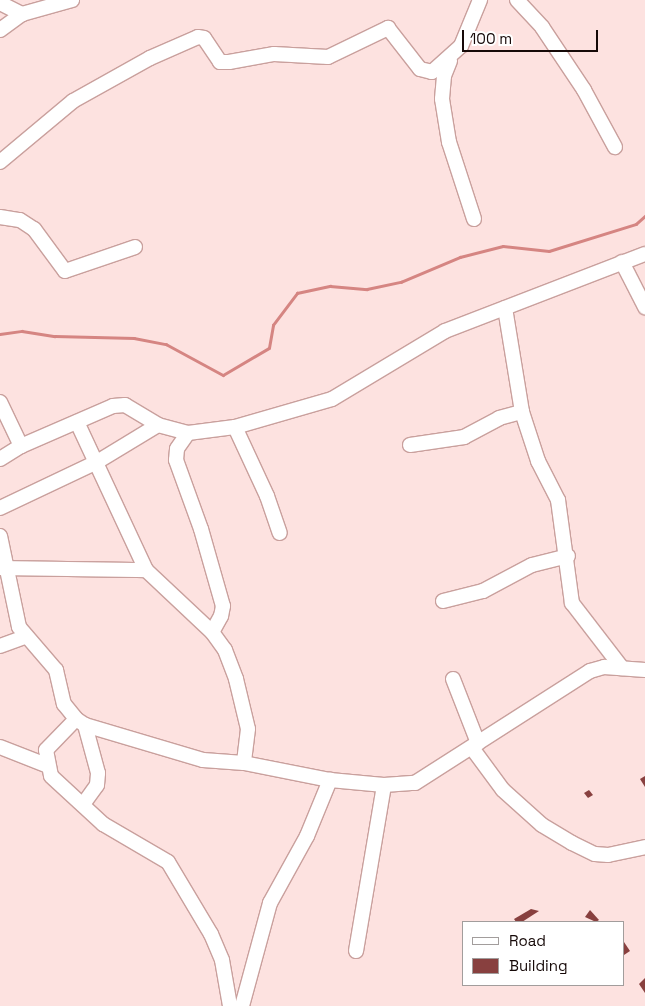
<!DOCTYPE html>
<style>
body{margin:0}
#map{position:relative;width:645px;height:1006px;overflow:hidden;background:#fde2e0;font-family:"Space Grotesk",sans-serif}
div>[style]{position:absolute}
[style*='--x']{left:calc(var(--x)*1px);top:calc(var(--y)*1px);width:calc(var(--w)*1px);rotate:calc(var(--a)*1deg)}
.stream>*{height:2.5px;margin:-1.25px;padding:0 1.25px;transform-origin:1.25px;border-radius:1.25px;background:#d58582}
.building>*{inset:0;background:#88403f}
.roads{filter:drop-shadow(1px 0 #c9a09d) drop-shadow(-1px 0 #c9a09d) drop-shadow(0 1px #c9a09d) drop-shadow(0 -1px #c9a09d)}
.minor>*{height:14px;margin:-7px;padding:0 7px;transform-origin:7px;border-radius:7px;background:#fff}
span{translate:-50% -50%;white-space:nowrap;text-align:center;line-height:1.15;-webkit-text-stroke:5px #fff;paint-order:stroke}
.legend{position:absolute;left:462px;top:921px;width:162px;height:65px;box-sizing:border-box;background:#fff;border:1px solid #a29d9c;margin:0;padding:6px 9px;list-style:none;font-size:15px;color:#160908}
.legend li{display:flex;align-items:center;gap:10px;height:25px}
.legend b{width:25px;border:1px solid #a29d9c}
.scale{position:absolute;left:462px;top:30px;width:136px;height:22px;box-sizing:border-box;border:2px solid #160908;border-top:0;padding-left:6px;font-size:15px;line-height:18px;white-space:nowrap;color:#160908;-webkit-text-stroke:4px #fff;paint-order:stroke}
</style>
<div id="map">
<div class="stream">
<i style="--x:0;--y:334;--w:22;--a:-8"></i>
<i style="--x:22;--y:331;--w:33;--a:9"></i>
<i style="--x:55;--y:336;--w:79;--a:1.5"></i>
<i style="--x:134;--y:338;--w:33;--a:11"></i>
<i style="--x:166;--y:344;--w:65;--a:28.5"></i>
<i style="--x:223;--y:375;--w:53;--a:-30.4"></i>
<i style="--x:269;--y:348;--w:23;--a:-80"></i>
<i style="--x:273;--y:325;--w:40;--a:-53"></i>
<i style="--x:297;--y:293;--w:34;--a:-12"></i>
<i style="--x:330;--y:286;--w:37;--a:5"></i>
<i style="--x:367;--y:289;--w:35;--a:-12"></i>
<i style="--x:401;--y:282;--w:64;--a:-23"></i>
<i style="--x:460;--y:257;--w:44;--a:-14.3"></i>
<i style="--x:503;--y:246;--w:46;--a:6.2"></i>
<i style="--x:549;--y:251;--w:91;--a:-17.2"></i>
<i style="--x:636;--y:224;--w:12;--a:-42"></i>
</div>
<div class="building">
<i style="clip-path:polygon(645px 776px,645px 787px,640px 779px)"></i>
<i style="clip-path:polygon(589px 790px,593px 795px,588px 798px,584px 793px)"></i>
<i style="clip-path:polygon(531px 909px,539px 911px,522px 922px,516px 922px,514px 919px)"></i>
<i style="clip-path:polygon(590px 910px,599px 920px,596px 922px,585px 917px)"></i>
<i style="clip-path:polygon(624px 942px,630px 951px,624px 955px)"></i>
<i style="clip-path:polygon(645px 978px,645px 993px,639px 984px)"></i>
</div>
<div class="roads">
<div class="minor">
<i style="--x:517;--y:0;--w:37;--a:47"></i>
<i style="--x:542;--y:27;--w:76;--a:56.3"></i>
<i style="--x:584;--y:90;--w:65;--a:61.5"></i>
<i style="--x:0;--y:3;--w:25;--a:27"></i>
<i style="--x:0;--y:30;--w:27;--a:-36"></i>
<i style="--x:22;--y:14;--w:52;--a:-15.6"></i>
<i style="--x:450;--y:61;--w:16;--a:112"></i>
<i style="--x:444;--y:76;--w:23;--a:95"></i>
<i style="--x:442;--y:99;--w:44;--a:80.8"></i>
<i style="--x:449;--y:142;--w:81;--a:72"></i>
<i style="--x:0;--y:162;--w:95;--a:-39.9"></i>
<i style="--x:73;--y:101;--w:88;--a:-29.2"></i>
<i style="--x:150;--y:58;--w:52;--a:-23.6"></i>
<i style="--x:198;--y:37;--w:6;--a:9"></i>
<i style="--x:204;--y:38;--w:29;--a:56"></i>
<i style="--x:220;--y:62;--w:9;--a:0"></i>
<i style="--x:229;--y:62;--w:46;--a:-10.1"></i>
<i style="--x:274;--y:54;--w:54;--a:3.2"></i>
<i style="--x:328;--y:57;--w:67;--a:-25.8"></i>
<i style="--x:388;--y:28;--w:52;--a:52"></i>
<i style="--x:420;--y:69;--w:12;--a:14"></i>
<i style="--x:432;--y:72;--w:39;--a:-42"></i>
<i style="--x:461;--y:46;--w:50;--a:-67.6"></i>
<i style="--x:0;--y:217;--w:20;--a:9"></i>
<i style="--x:20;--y:220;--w:17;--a:33"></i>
<i style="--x:34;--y:229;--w:52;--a:53.6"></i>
<i style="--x:65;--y:271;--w:74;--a:-18.9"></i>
<i style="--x:622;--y:262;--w:51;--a:62.9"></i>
<i style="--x:505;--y:308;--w:105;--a:80.7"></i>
<i style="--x:522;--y:412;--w:52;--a:71.9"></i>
<i style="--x:538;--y:461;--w:44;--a:62.9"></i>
<i style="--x:558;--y:500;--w:104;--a:82.3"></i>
<i style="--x:572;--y:603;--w:82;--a:52.4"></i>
<i style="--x:0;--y:402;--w:49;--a:64.5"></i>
<i style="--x:21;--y:446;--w:100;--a:-23.5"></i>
<i style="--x:113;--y:406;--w:12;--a:-5"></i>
<i style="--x:125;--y:405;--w:39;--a:31"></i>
<i style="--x:158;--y:425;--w:31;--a:15"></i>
<i style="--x:188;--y:433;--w:47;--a:-7.3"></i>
<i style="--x:235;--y:427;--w:101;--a:-16.1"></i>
<i style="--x:332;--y:399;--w:132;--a:-31"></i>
<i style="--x:445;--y:331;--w:214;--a:-21.1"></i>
<i style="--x:77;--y:422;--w:163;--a:65"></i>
<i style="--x:146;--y:570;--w:91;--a:43.2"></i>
<i style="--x:212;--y:632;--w:22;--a:54"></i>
<i style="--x:225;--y:650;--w:31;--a:69"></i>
<i style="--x:236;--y:679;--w:51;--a:76.5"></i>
<i style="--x:248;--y:729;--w:34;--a:97"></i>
<i style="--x:235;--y:427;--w:76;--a:65.1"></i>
<i style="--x:267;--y:496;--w:39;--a:71"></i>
<i style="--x:188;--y:433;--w:19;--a:125"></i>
<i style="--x:177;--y:449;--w:11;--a:95"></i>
<i style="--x:176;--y:460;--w:73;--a:70.1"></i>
<i style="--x:201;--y:529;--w:80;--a:74.1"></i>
<i style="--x:223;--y:606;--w:10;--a:101"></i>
<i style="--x:221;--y:616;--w:18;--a:119"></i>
<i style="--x:410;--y:445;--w:55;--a:-8.4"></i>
<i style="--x:464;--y:437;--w:40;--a:-28"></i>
<i style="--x:499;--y:418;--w:24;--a:-15"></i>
<i style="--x:0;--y:459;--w:25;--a:-32"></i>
<i style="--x:0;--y:508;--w:107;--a:-25.4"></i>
<i style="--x:97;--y:462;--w:71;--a:-31.2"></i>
<i style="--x:0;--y:536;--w:93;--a:78.2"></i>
<i style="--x:19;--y:627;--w:57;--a:49.3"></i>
<i style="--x:56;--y:670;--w:35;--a:77"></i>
<i style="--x:64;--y:704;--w:19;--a:51"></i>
<i style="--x:76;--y:719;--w:11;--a:34"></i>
<i style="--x:85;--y:725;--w:123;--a:16.5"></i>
<i style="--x:203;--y:760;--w:41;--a:4.2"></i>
<i style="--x:244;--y:763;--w:88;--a:11.2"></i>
<i style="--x:330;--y:780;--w:54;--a:5.3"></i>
<i style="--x:384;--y:785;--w:31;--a:-4"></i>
<i style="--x:415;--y:783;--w:208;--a:-32.6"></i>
<i style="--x:590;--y:671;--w:15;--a:-16"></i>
<i style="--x:604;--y:667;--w:41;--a:4.2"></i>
<i style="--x:0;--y:568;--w:146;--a:0.8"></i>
<i style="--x:443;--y:601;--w:41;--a:-14"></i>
<i style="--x:483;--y:591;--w:55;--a:-28"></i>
<i style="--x:532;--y:565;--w:37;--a:-14"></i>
<i style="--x:0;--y:646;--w:27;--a:-20"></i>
<i style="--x:453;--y:679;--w:69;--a:68.7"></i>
<i style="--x:76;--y:719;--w:43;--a:134.1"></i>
<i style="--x:46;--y:750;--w:26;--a:79"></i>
<i style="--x:51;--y:776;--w:71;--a:42.7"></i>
<i style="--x:103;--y:824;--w:75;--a:30.3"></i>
<i style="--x:168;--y:862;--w:84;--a:59.2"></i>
<i style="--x:211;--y:934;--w:28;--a:67"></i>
<i style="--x:222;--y:960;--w:47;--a:80.1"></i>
<i style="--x:0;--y:747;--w:49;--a:21.4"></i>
<i style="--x:472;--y:748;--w:52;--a:53.6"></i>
<i style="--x:503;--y:790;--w:52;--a:41.9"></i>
<i style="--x:542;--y:825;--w:35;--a:31"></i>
<i style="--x:572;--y:843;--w:25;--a:26"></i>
<i style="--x:595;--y:854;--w:13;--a:4"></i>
<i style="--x:608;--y:855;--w:38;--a:-12"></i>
<i style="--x:84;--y:803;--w:22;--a:-54"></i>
<i style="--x:97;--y:785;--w:12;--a:-85"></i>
<i style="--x:98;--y:773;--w:50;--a:-105.2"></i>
<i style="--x:356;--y:951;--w:168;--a:-80.4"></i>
<i style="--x:242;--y:1006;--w:107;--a:-74.8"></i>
<i style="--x:270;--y:903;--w:77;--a:-61.1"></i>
<i style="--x:307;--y:836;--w:61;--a:-67.7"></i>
</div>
</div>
<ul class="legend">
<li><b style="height:6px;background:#fff"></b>Road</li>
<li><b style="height:14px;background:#88403f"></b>Building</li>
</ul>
<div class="scale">100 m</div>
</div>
